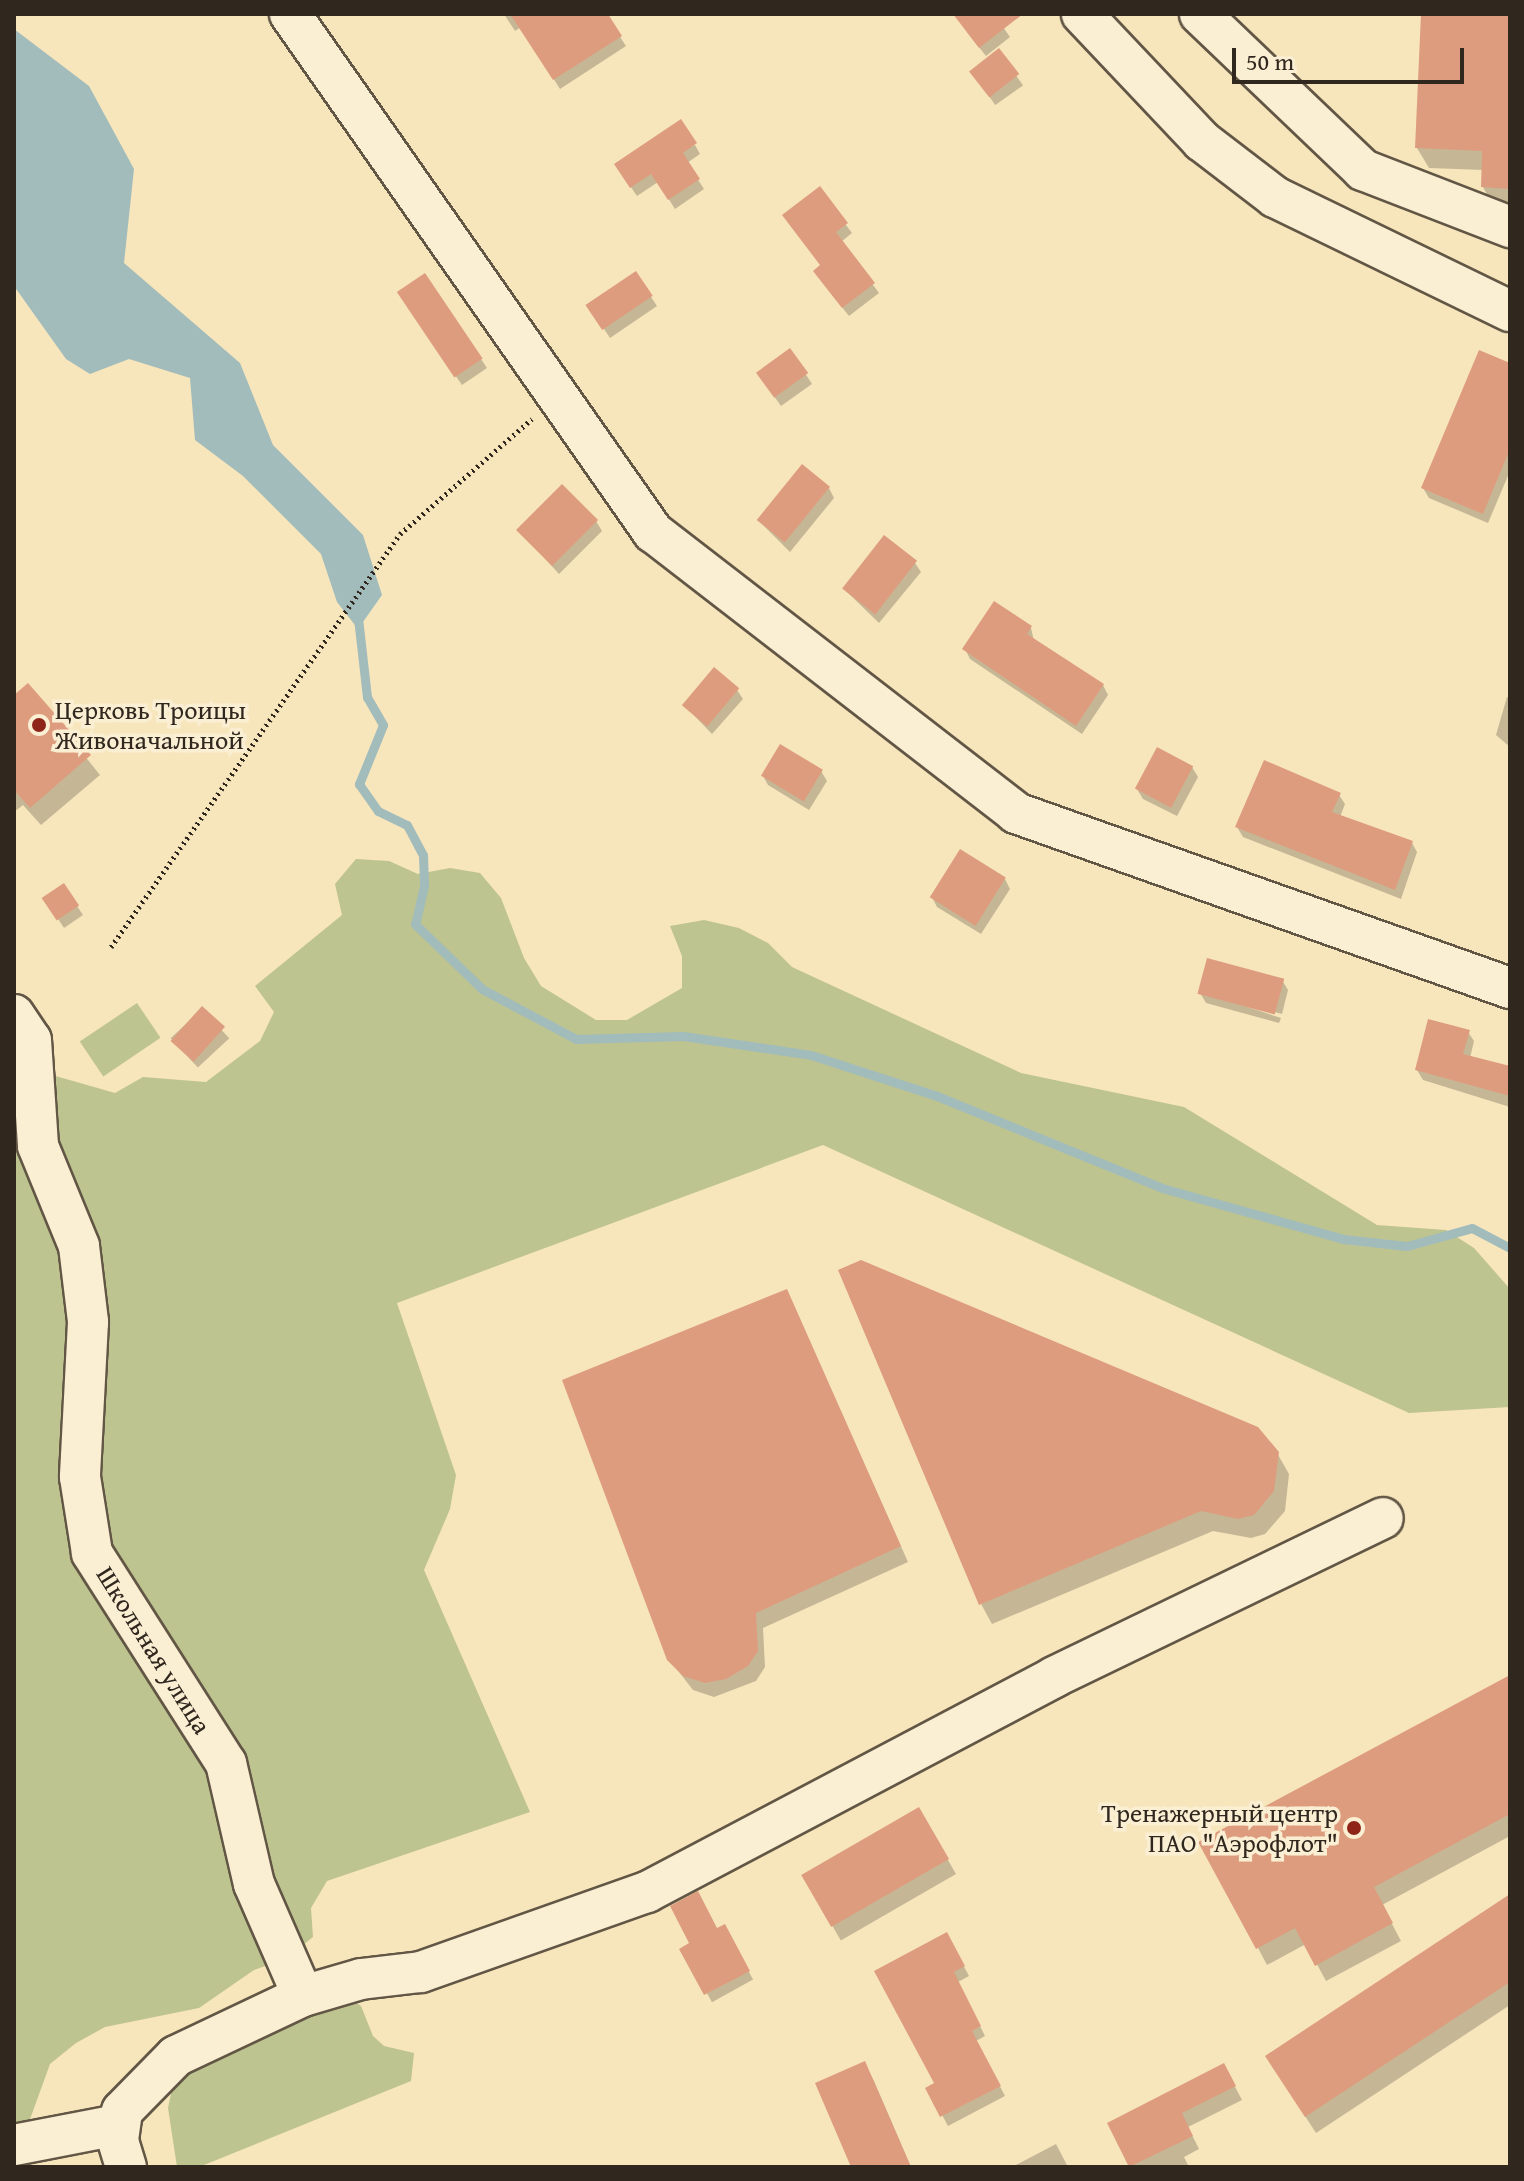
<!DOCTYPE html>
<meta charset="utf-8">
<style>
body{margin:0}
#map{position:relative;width:1524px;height:2181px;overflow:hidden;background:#f7e5bb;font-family:"Gentium Book Plus",serif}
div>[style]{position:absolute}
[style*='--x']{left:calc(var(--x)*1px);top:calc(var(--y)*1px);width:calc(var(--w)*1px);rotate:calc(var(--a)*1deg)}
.green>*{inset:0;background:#bec490;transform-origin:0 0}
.water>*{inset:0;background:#a2bcbc}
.shadow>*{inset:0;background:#0003;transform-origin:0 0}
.stream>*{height:9px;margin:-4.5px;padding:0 4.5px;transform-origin:4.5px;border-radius:4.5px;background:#a2bcbc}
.building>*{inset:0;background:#de9c7e;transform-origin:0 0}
.path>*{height:5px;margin-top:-2.5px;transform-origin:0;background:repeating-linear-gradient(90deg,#30271e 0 2px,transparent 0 6px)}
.roads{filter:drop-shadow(2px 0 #625645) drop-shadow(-2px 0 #625645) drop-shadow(0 2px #625645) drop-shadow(0 -2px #625645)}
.minor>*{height:40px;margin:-20px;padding:0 20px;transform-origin:20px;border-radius:20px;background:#faeed3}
.dots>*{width:22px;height:22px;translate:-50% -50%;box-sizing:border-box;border:4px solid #faeed3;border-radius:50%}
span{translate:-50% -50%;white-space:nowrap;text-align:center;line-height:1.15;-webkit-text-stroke:7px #faeed3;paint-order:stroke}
.poi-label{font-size:26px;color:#30271e}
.left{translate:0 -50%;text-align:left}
.right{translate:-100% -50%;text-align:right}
.street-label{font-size:26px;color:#30271e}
.frame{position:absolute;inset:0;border:16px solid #30271e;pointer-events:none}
.scale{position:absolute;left:1232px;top:48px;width:232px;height:36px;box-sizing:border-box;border:4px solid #30271e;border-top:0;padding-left:10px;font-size:24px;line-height:28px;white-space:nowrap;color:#30271e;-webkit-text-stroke:6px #faeed3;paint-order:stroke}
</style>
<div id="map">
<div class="green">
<i style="clip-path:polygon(356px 859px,389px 861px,418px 874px,450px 868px,480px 873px,501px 898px,524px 958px,541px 986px,596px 1020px,627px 1020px,682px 988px,682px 956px,670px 926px,704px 920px,739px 928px,768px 943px,792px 967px,1021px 1073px,1184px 1107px,1377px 1225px,1446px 1230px,1474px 1248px,1510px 1289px,1510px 1407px,1409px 1413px,823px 1145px,397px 1303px,456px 1475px,450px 1509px,424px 1570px,530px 1812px,327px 1881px,311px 1908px,313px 1937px,287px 1958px,254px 1970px,199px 2008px,105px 2027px,76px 2043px,50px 2064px,29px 2122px,14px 2125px,14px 1105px,52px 1075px,115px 1093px,143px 1077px,206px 1082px,260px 1041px,274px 1012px,255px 986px,342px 915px,335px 884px)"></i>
<i style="left:137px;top:1003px;width:42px;height:69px;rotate:56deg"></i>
<i style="clip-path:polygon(349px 1998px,361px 2006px,373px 2036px,384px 2046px,414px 2053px,411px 2081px,199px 2167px,177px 2167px,168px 2108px,172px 2089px,194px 2066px)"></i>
</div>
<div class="water">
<i style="clip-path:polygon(14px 29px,89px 86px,134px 169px,124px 263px,240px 363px,273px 445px,363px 535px,382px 595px,358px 629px,337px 602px,321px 554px,243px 476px,195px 440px,190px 378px,129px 359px,90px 374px,66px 359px,14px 286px)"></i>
</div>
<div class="shadow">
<i style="clip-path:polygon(504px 14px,605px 14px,626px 46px,560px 89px,521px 27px,515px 31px)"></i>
<i style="clip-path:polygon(972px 14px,994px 14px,1010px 37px,986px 56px,967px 32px)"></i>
<i style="clip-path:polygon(1423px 14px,1510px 14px,1510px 207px,1494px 207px,1483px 187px,1483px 170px,1429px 168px,1417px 148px)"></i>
<i style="left:999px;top:51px;width:42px;height:34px;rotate:55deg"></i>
<i style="clip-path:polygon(695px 145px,700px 154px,687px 163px,704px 189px,675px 209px,658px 182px,637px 196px,622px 174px)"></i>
<i style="clip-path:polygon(819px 189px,852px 233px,841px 242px,879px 293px,849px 316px,821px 281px)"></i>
<i style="clip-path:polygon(635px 273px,657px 306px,610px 338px,594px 314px)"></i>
<i style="clip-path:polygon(405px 303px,481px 359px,487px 368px,462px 385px)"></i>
<i style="clip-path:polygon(790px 350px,812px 384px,781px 406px,764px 382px)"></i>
<i style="clip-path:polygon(1510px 365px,1510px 471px,1488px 523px,1429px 498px,1423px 488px)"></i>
<i style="clip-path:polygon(829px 488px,834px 498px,790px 552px,758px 520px)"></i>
<i style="clip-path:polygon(596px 521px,602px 531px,559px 574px,519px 530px)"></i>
<i style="clip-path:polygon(915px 563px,921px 572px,879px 623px,843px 588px)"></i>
<i style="clip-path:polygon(1031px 628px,1034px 641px,1103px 685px,1108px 695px,1082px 734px,970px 659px,965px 649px)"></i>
<i style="clip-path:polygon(28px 685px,100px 775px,41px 825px,23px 805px,14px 812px,14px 697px)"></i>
<i style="clip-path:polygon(737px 690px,743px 699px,712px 734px,684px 705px)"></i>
<i style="clip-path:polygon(1507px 697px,1510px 698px,1510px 747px,1496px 735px)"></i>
<i style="clip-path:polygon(1192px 767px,1198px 777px,1177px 816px,1143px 799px,1137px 789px)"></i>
<i style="clip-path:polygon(821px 771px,827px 781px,809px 810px,768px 785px,763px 776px)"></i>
<i style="clip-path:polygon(1339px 795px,1345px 804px,1340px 817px,1412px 843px,1417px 852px,1401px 899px,1243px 837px,1237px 827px)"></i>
<i style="clip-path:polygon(1005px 879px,1010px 889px,981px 934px,937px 907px,932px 897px)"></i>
<i style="clip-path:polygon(77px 906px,83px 915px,64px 928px,51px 908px)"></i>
<i style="clip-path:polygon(1282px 980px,1288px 990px,1282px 1014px,1205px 993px,1281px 1018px,1279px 1023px,1206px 1003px,1200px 993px)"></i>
<i style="left:202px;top:1009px;width:40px;height:43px;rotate:47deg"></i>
<i style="clip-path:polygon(1468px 1032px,1474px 1041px,1470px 1058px,1510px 1068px,1510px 1107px,1423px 1080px,1417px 1070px)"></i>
<i style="clip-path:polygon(787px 1291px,908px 1562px,763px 1628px,765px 1667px,756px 1681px,714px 1697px,693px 1690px,669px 1659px)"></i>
<i style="clip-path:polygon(1277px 1453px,1289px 1474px,1285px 1511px,1265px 1534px,1251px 1538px,1213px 1531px,992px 1624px,981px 1604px)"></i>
<i style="clip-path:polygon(1510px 1677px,1510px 1836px,1382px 1905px,1401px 1941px,1326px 1981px,1306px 1944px,1267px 1965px,1258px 1948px)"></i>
<i style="left:919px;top:1810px;width:74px;height:133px;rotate:60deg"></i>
<i style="clip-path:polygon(1510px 1896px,1510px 2005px,1316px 2133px,1277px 2073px)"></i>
<i style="left:724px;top:1927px;width:60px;height:47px;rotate:61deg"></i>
<i style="clip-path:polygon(947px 1935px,969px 1976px,958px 1982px,985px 2036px,976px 2041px,1005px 2096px,948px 2126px,928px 2089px,937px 2084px)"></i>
<i style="clip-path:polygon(864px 2064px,874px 2081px,911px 2167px,853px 2167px)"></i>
<i style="clip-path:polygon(1231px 2079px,1242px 2100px,1188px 2127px,1199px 2149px,1184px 2157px,1189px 2167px,1134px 2167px,1110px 2124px)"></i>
<i style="clip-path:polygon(1056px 2144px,1068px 2167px,1012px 2167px)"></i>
</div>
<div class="stream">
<i style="--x:358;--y:618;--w:80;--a:83.5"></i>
<i style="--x:367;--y:697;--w:32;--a:60"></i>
<i style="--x:383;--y:725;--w:64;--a:112.1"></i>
<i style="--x:359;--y:784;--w:33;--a:55"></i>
<i style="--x:378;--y:811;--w:32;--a:26"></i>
<i style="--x:407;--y:825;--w:34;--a:62"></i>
<i style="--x:423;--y:855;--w:31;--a:88"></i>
<i style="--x:424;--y:886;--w:39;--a:103"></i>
<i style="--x:415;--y:924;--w:93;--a:44.1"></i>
<i style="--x:482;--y:989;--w:106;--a:28"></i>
<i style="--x:576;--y:1039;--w:107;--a:-1.6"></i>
<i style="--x:683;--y:1036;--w:129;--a:8.4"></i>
<i style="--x:811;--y:1055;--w:133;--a:18"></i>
<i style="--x:937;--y:1096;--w:243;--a:22.2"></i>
<i style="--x:1162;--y:1188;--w:188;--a:15.7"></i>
<i style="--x:1343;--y:1239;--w:64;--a:6.2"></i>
<i style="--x:1407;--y:1246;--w:67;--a:-15.5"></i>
<i style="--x:1472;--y:1228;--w:43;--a:27.8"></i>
</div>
<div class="building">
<i style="clip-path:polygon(510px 14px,608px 14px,622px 36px,553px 80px)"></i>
<i style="clip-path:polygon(953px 14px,1023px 14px,979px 48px)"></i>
<i style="clip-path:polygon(1421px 14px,1510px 14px,1510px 189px,1481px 187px,1482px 151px,1415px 148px)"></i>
<i style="left:999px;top:48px;width:33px;height:38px;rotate:52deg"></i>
<i style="clip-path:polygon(681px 119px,697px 143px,683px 153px,700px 179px,668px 200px,651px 174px,630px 188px,614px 164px)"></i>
<i style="clip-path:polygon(820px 186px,848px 223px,836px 232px,875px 283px,842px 308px,813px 271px,820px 265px,782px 215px)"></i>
<i style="left:636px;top:271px;width:30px;height:61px;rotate:56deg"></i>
<i style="left:425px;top:273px;width:103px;height:34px;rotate:56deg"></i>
<i style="left:790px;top:348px;width:31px;height:42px;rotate:54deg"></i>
<i style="clip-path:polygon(1479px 350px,1510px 363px,1510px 449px,1483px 514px,1421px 488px)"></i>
<i style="left:802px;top:464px;width:36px;height:72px;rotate:39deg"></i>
<i style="left:562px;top:484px;width:51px;height:65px;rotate:45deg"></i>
<i style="left:884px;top:535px;width:42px;height:68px;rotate:38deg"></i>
<i style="clip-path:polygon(994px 601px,1032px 626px,1027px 634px,1104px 684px,1076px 726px,962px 649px)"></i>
<i style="left:714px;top:667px;width:33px;height:50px;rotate:40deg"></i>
<i style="clip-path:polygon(28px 683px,91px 755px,30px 808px,14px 790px,14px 695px)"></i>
<i style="left:780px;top:744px;width:50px;height:37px;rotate:31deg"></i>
<i style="left:1157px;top:747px;width:41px;height:47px;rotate:28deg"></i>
<i style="clip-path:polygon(1264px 760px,1341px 793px,1332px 812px,1413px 841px,1395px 890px,1235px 827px)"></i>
<i style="left:960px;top:849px;width:54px;height:57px;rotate:32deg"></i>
<i style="left:64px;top:883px;width:27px;height:27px;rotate:56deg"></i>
<i style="left:1207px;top:958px;width:80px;height:37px;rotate:15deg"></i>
<i style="left:202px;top:1006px;width:31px;height:47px;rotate:42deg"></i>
<i style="clip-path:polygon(1428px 1019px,1470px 1030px,1463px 1054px,1510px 1066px,1510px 1096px,1415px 1070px)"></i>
<i style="clip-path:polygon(861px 1260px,1258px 1427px,1279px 1452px,1274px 1491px,1254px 1515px,1238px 1519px,1201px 1511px,979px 1605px,838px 1270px)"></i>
<i style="clip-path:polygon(787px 1289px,901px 1546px,756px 1613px,758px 1651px,748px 1666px,726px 1679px,705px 1683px,683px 1676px,667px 1660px,562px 1380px)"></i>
<i style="clip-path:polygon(1510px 1675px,1510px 1814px,1374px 1887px,1393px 1923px,1315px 1966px,1295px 1928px,1256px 1949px,1198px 1842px)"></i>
<i style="left:919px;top:1807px;width:60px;height:136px;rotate:60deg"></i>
<i style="clip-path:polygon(698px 1891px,717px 1928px,725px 1924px,750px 1971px,704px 1995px,679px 1949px,689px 1943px,670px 1906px)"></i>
<i style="clip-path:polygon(1510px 1894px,1510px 1982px,1305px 2117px,1265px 2056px)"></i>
<i style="clip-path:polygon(947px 1932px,965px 1966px,954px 1972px,981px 2026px,972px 2031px,1001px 2086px,940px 2117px,925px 2088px,934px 2083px,874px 1971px)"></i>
<i style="clip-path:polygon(865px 2061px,911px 2167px,851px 2167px,815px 2083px)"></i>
<i style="clip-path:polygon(1224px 2063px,1236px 2086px,1182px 2113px,1193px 2136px,1129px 2167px,1107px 2123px)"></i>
</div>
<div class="path">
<i style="--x:111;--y:947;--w:504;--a:-55.02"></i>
<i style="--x:400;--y:534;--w:175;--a:-41.1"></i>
</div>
<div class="roads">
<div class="minor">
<i style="--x:290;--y:14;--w:633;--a:54.98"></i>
<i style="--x:653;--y:532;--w:459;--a:37.7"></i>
<i style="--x:1016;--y:813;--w:524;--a:19.51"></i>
<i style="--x:1082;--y:14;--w:175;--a:46.6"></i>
<i style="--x:1202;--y:141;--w:92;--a:37.5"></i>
<i style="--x:1275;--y:197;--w:261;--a:25.9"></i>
<i style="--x:1200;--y:14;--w:226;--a:43.7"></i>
<i style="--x:1363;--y:170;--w:158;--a:21.2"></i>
<i style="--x:14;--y:1015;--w:30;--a:56"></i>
<i style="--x:31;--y:1040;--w:106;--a:86.2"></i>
<i style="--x:38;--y:1146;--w:108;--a:67.7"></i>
<i style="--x:79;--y:1246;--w:77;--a:83.2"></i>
<i style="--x:88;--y:1322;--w:155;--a:93"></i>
<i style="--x:80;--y:1477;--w:77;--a:81"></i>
<i style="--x:92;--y:1553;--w:249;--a:57.5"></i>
<i style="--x:226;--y:1763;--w:124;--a:77"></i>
<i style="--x:254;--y:1884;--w:122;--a:66.4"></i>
<i style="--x:14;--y:2145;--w:106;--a:-10.9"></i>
<i style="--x:126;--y:2167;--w:28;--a:-107"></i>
<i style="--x:118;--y:2140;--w:29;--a:-82"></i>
<i style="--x:122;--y:2111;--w:77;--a:-45.5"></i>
<i style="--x:176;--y:2056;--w:140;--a:-25.3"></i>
<i style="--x:303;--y:1996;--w:60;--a:-16.3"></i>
<i style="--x:361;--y:1979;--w:60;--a:-6.7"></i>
<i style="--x:421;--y:1972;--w:240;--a:-19.5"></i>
<i style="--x:647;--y:1892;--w:460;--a:-27.8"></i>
<i style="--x:1054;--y:1677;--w:365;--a:-25.8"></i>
</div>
</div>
<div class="dots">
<i style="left:39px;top:725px;background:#8f2418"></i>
<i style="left:1354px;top:1828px;background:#8f2418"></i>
</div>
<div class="poi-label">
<span class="left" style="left:55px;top:725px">Церковь Троицы<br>Живоначальной</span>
<span class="right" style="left:1338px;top:1828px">Тренажерный центр<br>ПАО "Аэрофлот"</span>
</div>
<div class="street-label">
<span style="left:154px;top:1650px;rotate:58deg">Школьная улица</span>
</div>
<div class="frame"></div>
<div class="scale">50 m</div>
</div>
